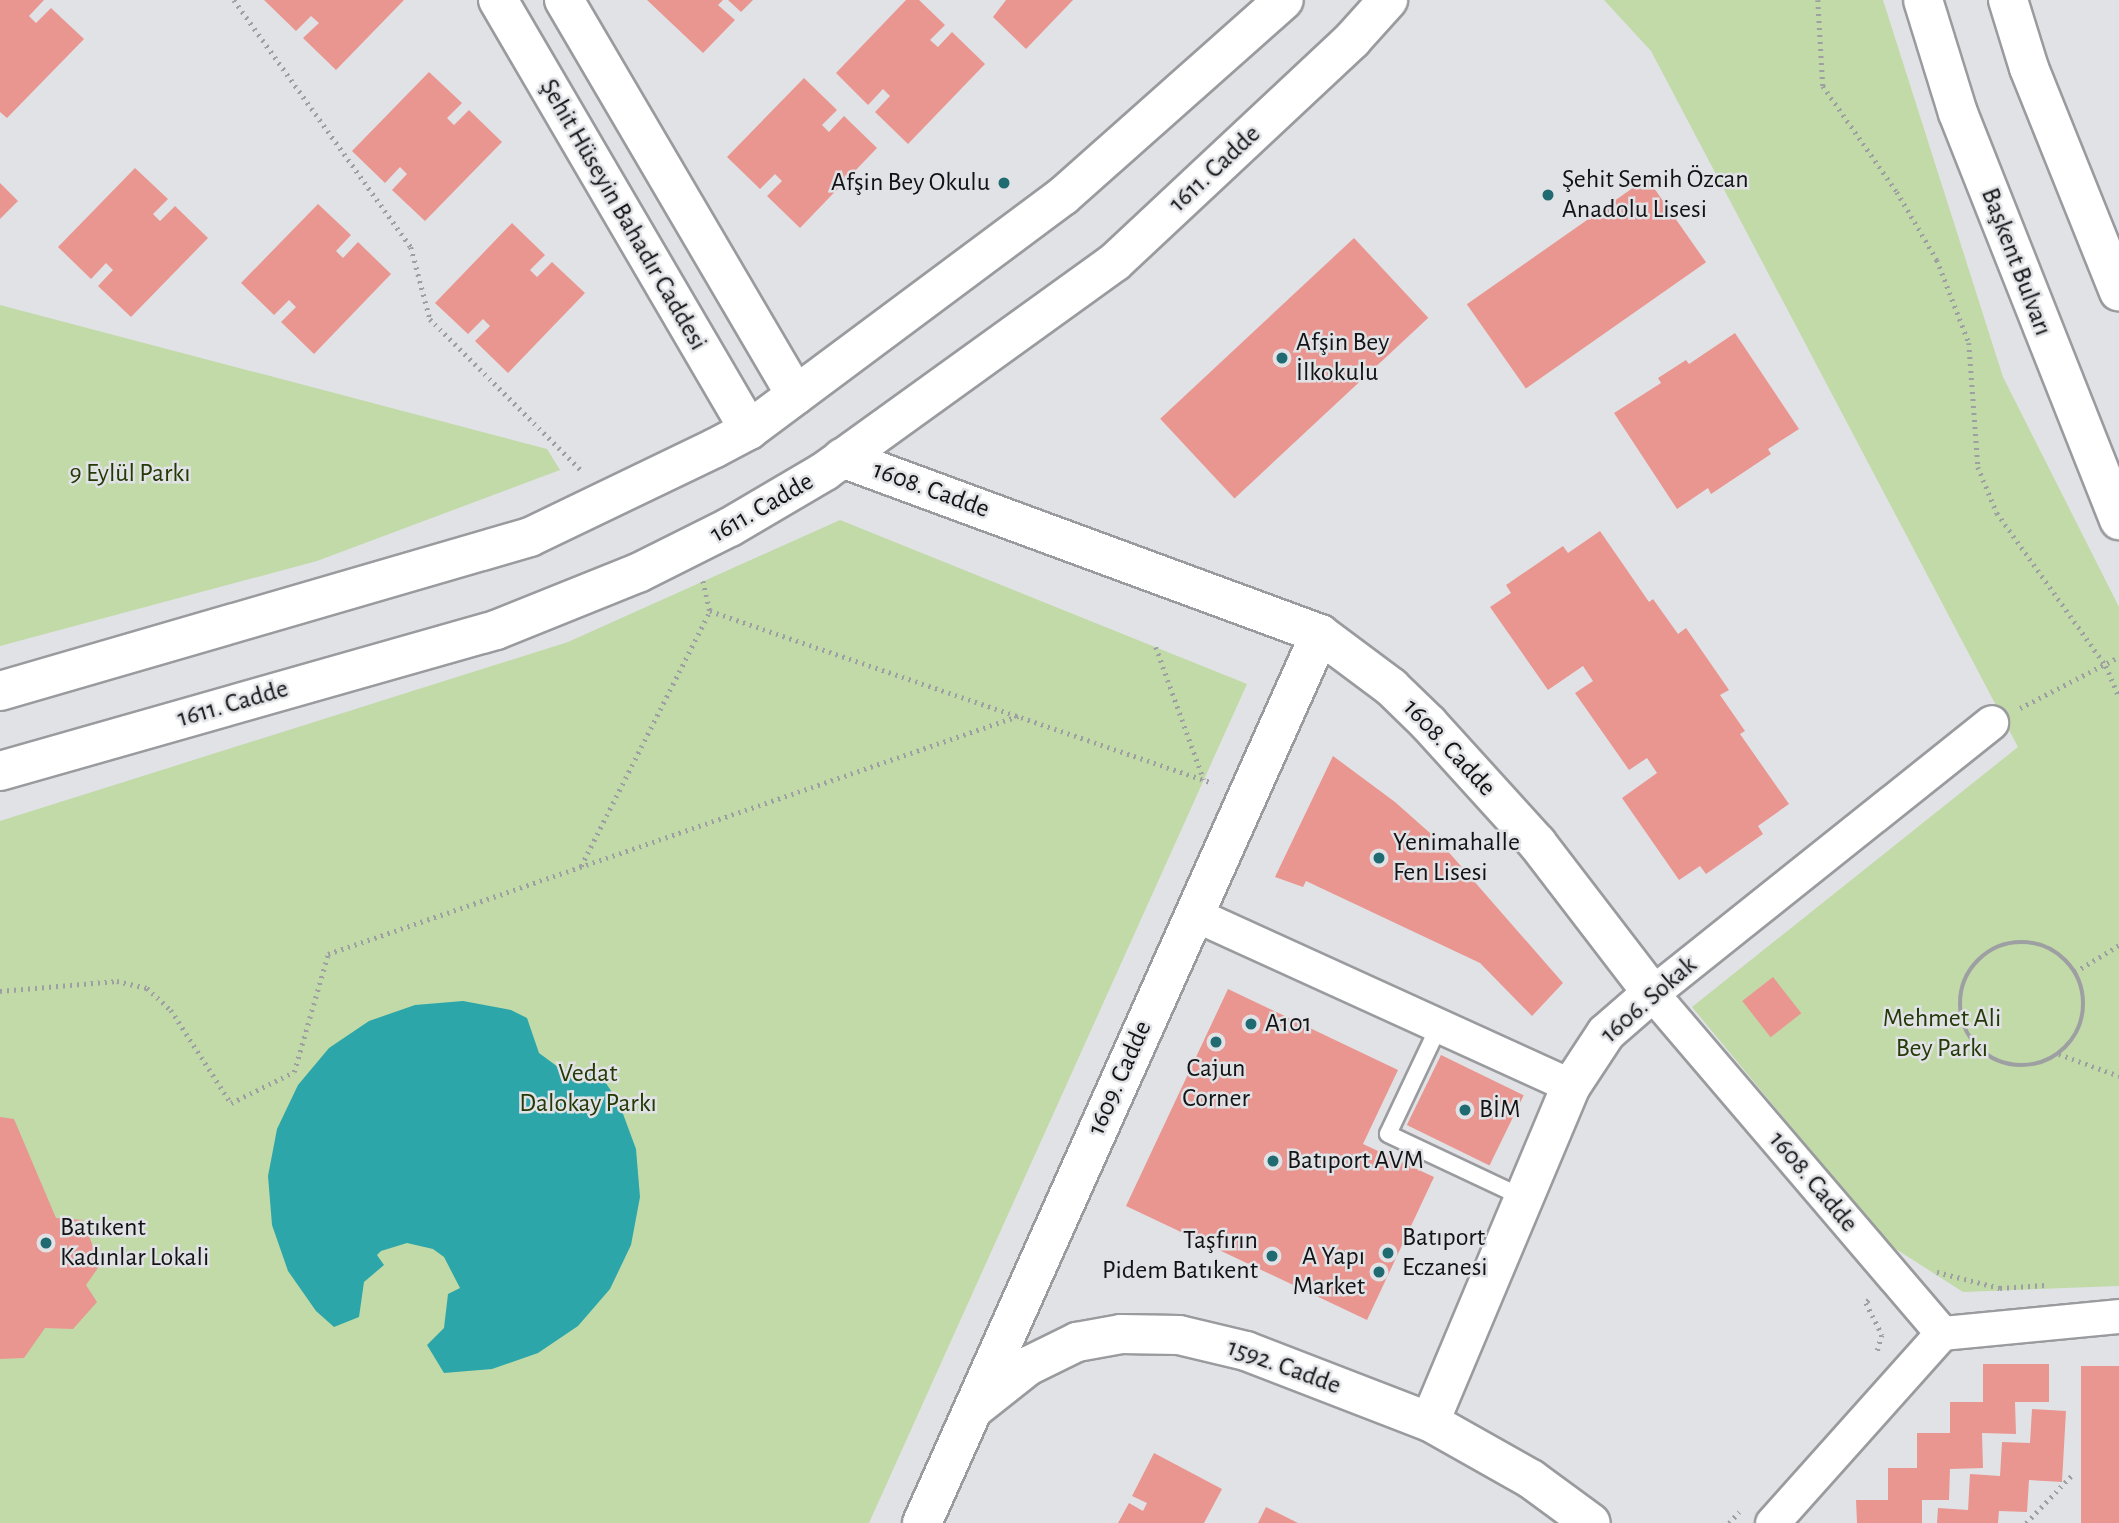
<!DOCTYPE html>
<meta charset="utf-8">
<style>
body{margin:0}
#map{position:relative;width:2119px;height:1523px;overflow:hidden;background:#e1e2e6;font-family:"Alegreya Sans",sans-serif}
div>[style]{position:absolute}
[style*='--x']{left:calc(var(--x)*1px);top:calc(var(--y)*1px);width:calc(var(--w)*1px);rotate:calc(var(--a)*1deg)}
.green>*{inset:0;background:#c1daa8}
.water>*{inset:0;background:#2da6a9}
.building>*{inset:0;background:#e99691;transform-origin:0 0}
.path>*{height:4.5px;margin-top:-2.25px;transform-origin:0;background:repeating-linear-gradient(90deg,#9e9fa2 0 2px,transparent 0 7px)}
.path>.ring{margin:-2.25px;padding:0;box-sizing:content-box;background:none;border:4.5px solid #9e9fa2;border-radius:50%}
.roads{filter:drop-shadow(2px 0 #9a9b9e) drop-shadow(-2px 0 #9a9b9e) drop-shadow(0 2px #9a9b9e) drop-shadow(0 -2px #9a9b9e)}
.lane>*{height:16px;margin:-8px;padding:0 8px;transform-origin:8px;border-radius:8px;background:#fff}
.street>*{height:33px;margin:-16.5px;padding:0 16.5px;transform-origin:16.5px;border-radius:16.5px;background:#fff}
.secondary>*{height:38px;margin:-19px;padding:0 19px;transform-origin:19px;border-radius:19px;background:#fff}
.primary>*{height:38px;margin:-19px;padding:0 19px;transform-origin:19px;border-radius:19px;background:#fff}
.dots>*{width:19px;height:19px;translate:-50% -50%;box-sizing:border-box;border:4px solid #e1e2e6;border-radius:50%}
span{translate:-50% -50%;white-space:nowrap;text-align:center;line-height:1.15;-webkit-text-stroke:5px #e1e2e6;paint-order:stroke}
.street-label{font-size:26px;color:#131315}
.poi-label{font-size:26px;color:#131315}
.left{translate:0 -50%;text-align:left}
.right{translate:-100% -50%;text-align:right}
.park-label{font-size:26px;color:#243905}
</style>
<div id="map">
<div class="green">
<i style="clip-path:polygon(1604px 0,1883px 0,2003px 377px,2119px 607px,2119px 1286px,1963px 1292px,1888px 1244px,1692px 1007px,2018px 747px,1651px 51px)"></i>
<i style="clip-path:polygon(0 305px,547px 449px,560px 470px,317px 561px,0 646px)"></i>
<i style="clip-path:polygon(840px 520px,1247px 684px,869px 1523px,0 1523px,0 821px,568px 642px)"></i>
</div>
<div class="water">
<i style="clip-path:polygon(463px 1001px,511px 1010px,527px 1018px,539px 1053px,562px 1070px,598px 1071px,619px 1103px,636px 1149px,640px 1197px,631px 1245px,610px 1289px,578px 1326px,538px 1353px,492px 1369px,444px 1373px,427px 1345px,444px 1328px,448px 1294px,460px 1288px,444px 1257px,433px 1249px,407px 1243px,381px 1251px,377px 1255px,384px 1265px,364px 1282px,359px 1317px,334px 1327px,316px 1311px,288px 1271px,272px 1225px,268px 1176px,277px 1129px,298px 1085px,329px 1048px,369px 1021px,415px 1005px)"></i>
</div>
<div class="building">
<i style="clip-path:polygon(0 0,44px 0,29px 16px,36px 23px,51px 8px,84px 39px,7px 118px,0 112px)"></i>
<i style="clip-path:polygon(264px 0,404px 0,336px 70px,303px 38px,319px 23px,311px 16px,296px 31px)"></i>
<i style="clip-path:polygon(647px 0,723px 0,718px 5px,735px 20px,703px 53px)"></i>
<i style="clip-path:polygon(728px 0,753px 0,741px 12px)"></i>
<i style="clip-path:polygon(906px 0,919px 0,945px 25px,930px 40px,938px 47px,952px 32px,985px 64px,908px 144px,875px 112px,890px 96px,883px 89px,868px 105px,836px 73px)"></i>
<i style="clip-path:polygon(1006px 0,1073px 0,1026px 49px,993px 17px)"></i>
<i style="clip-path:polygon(429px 72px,462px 103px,447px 118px,454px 125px,469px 110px,502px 142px,425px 221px,392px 190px,407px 174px,400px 167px,385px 183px,352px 151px)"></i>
<i style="clip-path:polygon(804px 78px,837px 110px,822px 125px,829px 132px,844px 116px,877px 148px,800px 228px,767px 196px,782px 181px,775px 174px,760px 189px,727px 157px)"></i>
<i style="clip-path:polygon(135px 168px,168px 199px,153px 214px,160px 221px,175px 206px,208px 238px,131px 317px,98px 286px,113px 270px,106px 263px,91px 279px,58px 247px)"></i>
<i style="left:1647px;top:178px;width:103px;height:220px;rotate:55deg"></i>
<i style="clip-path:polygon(0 183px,18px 201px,0 219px)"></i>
<i style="clip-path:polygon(318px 204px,351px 235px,336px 251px,343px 258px,358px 242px,391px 274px,314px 354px,281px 322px,296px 307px,289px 300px,274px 315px,241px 283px)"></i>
<i style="clip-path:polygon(512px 223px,545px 255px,530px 270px,537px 277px,552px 262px,585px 293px,508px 373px,475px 341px,490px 326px,483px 319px,468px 334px,435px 303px)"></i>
<i style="left:1354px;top:238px;width:109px;height:265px;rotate:47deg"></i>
<i style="clip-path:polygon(1735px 333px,1799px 429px,1768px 449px,1771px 454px,1711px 494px,1708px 488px,1677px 509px,1614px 413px,1661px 383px,1658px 378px,1686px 360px,1689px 364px)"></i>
<i style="clip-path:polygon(1600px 531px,1649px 602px,1653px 599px,1678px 634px,1686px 628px,1729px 690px,1720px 695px,1745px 731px,1740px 734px,1789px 804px,1758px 826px,1763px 834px,1706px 874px,1700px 866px,1679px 880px,1622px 798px,1657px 773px,1647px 758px,1629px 770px,1575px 693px,1593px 681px,1583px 666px,1548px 690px,1490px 607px,1511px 593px,1506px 585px,1563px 546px,1568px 553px)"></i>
<i style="clip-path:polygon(1333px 756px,1395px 802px,1439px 841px,1563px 983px,1532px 1016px,1480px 963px,1306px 881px,1303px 887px,1275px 877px)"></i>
<i style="left:1773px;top:977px;width:46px;height:39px;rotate:52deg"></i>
<i style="clip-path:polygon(1228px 989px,1398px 1070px,1363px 1144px,1434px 1177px,1367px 1320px,1126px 1206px)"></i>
<i style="left:1441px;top:1055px;width:92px;height:78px;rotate:26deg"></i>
<i style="clip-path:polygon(0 1117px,14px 1119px,56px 1218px,83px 1220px,100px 1265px,86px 1285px,97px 1302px,73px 1329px,45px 1328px,24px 1358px,0 1359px)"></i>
<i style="clip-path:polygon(1983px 1364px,2049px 1364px,2049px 1402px,2015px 1402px,2016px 1434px,1982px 1433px,1983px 1468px,1950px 1469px,1949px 1500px,1922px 1500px,1922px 1523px,1857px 1523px,1856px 1500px,1888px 1500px,1888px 1468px,1917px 1468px,1917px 1433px,1950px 1433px,1950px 1402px,1983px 1402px)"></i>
<i style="left:2081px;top:1366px;width:38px;height:157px"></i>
<i style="clip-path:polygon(2032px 1409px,2066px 1411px,2062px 1482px,2029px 1480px,2027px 1512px,1999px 1511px,1998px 1523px,1937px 1523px,1938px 1508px,1968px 1510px,1970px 1474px,2000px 1476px,2002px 1442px,2030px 1443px)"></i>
<i style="clip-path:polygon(1154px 1453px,1222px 1489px,1204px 1523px,1118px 1523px,1129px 1503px,1143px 1511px,1147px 1503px,1132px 1496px)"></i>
<i style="clip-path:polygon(1266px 1507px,1298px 1523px,1258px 1523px)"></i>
</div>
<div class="path">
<i style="--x:234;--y:0;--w:304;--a:54.4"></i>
<i style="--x:411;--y:247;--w:74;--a:75.2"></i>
<i style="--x:430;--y:319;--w:215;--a:45"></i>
<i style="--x:1818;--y:0;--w:86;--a:86.7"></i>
<i style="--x:1823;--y:86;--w:129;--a:55.1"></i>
<i style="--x:1897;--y:192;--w:79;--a:59.5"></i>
<i style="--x:1937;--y:260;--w:89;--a:68.9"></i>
<i style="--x:1969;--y:343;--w:124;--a:85.8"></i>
<i style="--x:1978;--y:467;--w:50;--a:67.6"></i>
<i style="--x:1997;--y:513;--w:188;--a:54.5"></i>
<i style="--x:2106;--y:666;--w:33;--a:67"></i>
<i style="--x:703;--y:581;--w:31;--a:77"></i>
<i style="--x:710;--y:611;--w:532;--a:18.88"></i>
<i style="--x:1156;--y:647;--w:141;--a:70.2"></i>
<i style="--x:2020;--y:708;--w:111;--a:-27.3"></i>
<i style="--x:581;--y:866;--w:286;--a:-63.2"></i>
<i class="ring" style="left:1960px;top:942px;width:119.5px;height:119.5px"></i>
<i style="--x:2075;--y:972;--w:52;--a:-31.5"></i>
<i style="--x:0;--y:991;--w:117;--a:-4.9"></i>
<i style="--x:117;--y:981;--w:31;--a:13"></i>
<i style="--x:147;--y:988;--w:33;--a:43"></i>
<i style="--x:171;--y:1010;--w:111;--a:57.2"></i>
<i style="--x:231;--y:1103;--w:70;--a:-26.2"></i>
<i style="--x:294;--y:1072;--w:123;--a:-73.9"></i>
<i style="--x:328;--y:954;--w:730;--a:-19.03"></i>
<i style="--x:2059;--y:1054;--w:64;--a:20.1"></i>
<i style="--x:1937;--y:1272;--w:65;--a:14.3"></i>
<i style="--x:2000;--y:1288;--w:45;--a:-3.8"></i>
<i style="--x:1869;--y:1300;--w:4;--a:135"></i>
<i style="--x:1866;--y:1303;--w:36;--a:63"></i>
<i style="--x:1882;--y:1335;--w:18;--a:106"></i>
<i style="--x:1729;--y:1523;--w:15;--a:-48"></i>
<i style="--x:2026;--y:1523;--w:69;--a:-46.2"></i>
</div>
<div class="roads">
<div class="lane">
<i style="--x:1439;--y:1026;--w:119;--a:115.3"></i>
<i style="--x:1388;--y:1134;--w:150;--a:25.2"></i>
</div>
<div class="street">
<i style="--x:1194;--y:914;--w:414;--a:24.5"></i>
<i style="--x:1942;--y:1333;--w:447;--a:-130.5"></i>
<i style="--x:1652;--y:993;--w:434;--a:-38.6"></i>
<i style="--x:1772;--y:1523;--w:255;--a:-48.2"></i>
<i style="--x:1942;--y:1333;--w:178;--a:-5.5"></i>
</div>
<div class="secondary">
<i style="--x:498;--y:0;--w:498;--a:59.7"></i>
<i style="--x:564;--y:0;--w:458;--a:59.6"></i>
<i style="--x:842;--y:458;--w:509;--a:20.21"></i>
<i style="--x:1320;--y:634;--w:89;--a:36.7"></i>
<i style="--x:1391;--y:687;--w:53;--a:44.2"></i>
<i style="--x:1429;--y:724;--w:161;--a:47.8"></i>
<i style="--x:1537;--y:843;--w:189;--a:52.5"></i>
<i style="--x:1652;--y:993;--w:61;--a:139"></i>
<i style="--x:1606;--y:1033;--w:64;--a:123.4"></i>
<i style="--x:1571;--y:1086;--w:364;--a:112.8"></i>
<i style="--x:976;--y:1407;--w:66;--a:-38.3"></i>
<i style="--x:1028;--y:1366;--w:55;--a:-26.1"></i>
<i style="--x:1077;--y:1342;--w:45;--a:-10.3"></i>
<i style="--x:1121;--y:1334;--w:58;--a:1"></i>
<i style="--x:1179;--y:1335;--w:69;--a:13.4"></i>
<i style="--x:1246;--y:1351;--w:197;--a:21.1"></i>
<i style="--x:1430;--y:1422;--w:116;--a:29.4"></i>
<i style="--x:1531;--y:1479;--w:74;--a:36.3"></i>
<i style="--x:922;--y:1523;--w:974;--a:-65.88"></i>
</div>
<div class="primary">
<i style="--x:1923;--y:0;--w:118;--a:72.8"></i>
<i style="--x:1958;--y:113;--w:438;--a:68.4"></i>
<i style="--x:2008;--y:0;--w:71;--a:72.8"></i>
<i style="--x:2029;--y:68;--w:241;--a:68.1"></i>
<i style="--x:0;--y:691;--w:552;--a:-16.2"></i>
<i style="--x:530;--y:537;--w:205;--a:-25.7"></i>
<i style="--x:715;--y:448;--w:38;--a:-28"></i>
<i style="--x:749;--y:430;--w:392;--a:-36.7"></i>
<i style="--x:1063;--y:196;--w:295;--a:-41.6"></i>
<i style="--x:0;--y:771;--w:516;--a:-15.87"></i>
<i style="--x:496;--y:630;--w:153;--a:-21.9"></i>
<i style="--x:638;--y:573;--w:103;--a:-26.6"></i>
<i style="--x:730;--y:527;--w:110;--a:-30.5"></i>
<i style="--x:825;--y:471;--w:357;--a:-35.8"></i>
<i style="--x:1115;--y:262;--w:325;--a:-43.1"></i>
<i style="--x:1352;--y:40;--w:54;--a:-48"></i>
</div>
</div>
<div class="dots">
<i style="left:1004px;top:183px;background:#206b72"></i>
<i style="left:1548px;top:195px;background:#206b72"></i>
<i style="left:1282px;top:358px;background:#206b72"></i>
<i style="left:1379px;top:858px;background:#206b72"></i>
<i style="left:1251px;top:1024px;background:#206b72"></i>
<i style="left:1216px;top:1042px;background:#206b72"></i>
<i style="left:1465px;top:1110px;background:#206b72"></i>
<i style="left:1273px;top:1161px;background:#206b72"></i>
<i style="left:46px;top:1243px;background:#206b72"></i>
<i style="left:1388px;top:1253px;background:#206b72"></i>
<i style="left:1272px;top:1256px;background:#206b72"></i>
<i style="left:1379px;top:1272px;background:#206b72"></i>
</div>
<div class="street-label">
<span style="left:1215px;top:169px;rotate:-43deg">1611. Cadde</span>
<span style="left:623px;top:215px;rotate:60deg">Şehit Hüseyin Bahadır Caddesi</span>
<span style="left:2016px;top:262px;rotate:69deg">Başkent Bulvarı</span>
<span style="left:931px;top:490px;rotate:20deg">1608. Cadde</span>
<span style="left:762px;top:508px;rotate:-30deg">1611. Cadde</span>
<span style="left:233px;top:704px;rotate:-16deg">1611. Cadde</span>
<span style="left:1449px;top:748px;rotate:47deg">1608. Cadde</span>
<span style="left:1649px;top:1000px;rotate:-41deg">1606. Sokak</span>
<span style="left:1120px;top:1078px;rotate:-66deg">1609. Cadde</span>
<span style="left:1813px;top:1182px;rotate:50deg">1608. Cadde</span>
<span style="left:1284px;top:1367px;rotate:20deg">1592. Cadde</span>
</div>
<div class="poi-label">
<span class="left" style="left:1562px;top:195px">Şehit Semih Özcan<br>Anadolu Lisesi</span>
<span class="right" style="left:990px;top:183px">Afşin Bey Okulu</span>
<span class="left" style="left:1296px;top:358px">Afşin Bey<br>İlkokulu</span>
<span class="left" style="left:1393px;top:858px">Yenimahalle<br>Fen Lisesi</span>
<span class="left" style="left:1265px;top:1024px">A101</span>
<span style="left:1216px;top:1084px">Cajun<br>Corner</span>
<span class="left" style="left:1479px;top:1110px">BİM</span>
<span class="left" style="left:1287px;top:1161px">Batıport AVM</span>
<span class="left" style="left:60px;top:1243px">Batıkent<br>Kadınlar Lokali</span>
<span class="left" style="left:1402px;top:1253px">Batıport<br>Eczanesi</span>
<span class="right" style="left:1258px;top:1256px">Taşfırın<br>Pidem Batıkent</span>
<span class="right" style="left:1365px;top:1272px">A Yapı<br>Market</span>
</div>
<div class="park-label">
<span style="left:130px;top:474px">9 Eylül Parkı</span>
<span style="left:1942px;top:1034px">Mehmet Ali<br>Bey Parkı</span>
<span style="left:588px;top:1089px">Vedat<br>Dalokay Parkı</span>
</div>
</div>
